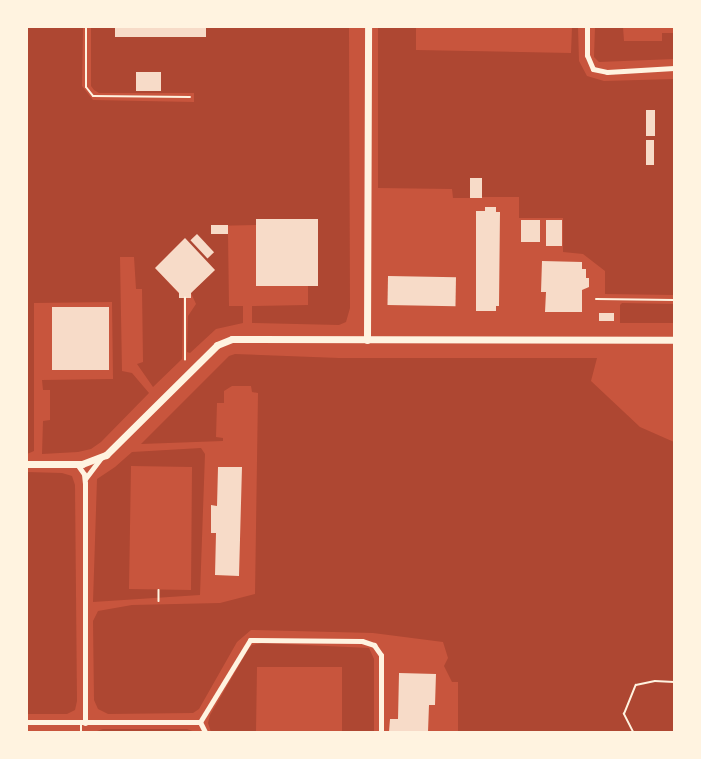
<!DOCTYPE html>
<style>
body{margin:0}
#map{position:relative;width:701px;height:759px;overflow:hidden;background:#c8553d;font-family:Quicksand,sans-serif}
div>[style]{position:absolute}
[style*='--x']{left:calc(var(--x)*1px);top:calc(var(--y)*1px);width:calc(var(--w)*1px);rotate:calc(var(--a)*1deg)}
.green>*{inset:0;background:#ae4732}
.building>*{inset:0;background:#f7dbc8;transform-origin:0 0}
.path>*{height:1.5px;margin:-0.75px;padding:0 0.75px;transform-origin:0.75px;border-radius:0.75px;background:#fff3e0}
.service>*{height:2px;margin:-1px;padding:0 1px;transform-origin:1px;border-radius:1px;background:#fff3e0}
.minor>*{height:5px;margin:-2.5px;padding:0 2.5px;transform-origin:2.5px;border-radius:2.5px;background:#fff3e0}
.tertiary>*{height:7px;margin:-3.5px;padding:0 3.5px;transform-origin:3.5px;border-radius:3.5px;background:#fff3e0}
span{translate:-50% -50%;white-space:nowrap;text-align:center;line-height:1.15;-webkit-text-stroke:4.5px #fff3e0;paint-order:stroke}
.frame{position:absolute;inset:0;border:28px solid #fff3e0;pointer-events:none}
</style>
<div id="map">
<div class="green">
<i style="clip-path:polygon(27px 27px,83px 27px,82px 86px,93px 100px,194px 102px,194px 93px,99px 93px,94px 90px,91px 86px,91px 27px,115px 27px,115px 37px,206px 37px,206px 27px,349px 27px,350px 308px,346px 322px,339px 325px,252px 323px,252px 306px,308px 305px,308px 285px,318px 285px,317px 219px,257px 219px,256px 225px,211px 226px,211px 234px,228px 234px,229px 306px,243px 306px,243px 323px,216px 329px,190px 353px,187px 352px,188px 316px,196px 304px,191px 293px,215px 270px,184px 239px,155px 268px,183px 298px,182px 359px,153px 387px,137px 364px,143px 362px,142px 289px,136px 289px,134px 257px,120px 257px,122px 371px,132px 373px,149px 393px,101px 442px,91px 449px,78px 452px,42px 454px,43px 421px,50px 420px,50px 390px,43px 390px,42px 380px,113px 379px,112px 302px,34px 303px,34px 451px,27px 454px)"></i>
<i style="clip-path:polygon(378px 27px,416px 27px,416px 50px,571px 53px,572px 27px,578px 27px,579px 61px,587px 76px,604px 81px,674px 79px,674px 295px,605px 294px,605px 271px,583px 254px,563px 252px,563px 218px,519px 218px,519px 197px,482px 197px,482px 178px,470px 178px,470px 198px,453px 198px,452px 189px,378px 188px)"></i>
<i style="clip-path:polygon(595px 27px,623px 27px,624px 41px,662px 41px,662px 33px,674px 33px,674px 59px,599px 62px,594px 57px)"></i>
<i style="clip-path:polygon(622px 303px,674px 304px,674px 323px,620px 323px,620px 305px)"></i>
<i style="clip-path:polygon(235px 354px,339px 358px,597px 358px,591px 381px,640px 427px,674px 442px,674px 732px,458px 732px,458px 682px,452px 682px,444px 666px,448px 658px,443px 642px,373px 633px,251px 630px,237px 642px,199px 709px,193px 713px,108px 714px,98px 709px,94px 700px,93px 621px,98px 611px,132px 605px,220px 603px,255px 594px,258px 393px,252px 392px,251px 386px,232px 386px,224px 391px,224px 403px,217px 403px,216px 437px,223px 438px,223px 441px,141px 444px,229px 356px)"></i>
<i style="clip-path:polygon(evenodd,201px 448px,205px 454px,200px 595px,93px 602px,97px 479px,115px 467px,132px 452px,201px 448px,131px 466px,192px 467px,191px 590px,129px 589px,131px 466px)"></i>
<i style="clip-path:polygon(27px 472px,62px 473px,72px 476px,75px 485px,77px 701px,75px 710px,67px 714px,27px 714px)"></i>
<i style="clip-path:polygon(262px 643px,369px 648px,374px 659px,374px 732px,342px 732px,342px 667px,257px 667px,256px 732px,211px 732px,208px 723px,210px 715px,249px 648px,252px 645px)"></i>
<i style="clip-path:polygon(103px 729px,187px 729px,195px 732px,94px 732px)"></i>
</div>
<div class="building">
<i style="left:115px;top:27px;width:91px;height:10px"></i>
<i style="left:136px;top:72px;width:25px;height:19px"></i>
<i style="left:646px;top:110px;width:9px;height:26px"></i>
<i style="left:646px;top:140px;width:8px;height:25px"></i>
<i style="left:470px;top:178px;width:12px;height:20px"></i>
<i style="clip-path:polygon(485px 207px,496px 207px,496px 212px,500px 212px,499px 306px,496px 306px,496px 311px,476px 311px,476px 211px,485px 211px)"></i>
<i style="left:256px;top:219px;width:62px;height:67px"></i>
<i style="left:521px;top:220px;width:19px;height:22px"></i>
<i style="left:546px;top:220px;width:16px;height:26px"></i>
<i style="left:228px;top:225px;width:9px;height:17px;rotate:90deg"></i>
<i style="left:197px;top:234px;width:25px;height:9px;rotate:47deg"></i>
<i style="clip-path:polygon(185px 238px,215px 270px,191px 293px,191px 298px,179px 298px,179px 293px,155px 268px)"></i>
<i style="clip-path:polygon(542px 261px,582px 262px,582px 269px,586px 269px,586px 278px,589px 278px,589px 287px,582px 290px,582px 312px,545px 312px,546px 292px,541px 292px)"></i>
<i style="left:388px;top:276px;width:68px;height:29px;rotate:1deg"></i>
<i style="left:52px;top:307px;width:57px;height:63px"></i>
<i style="left:599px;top:313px;width:15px;height:8px"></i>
<i style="clip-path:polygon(218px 467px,242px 467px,239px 576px,215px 575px,216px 533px,211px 533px,211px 505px,217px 506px)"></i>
<i style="clip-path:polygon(399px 673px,436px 674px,435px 705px,429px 705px,428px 732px,389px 732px,390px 719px,398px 719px)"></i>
</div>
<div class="path">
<i style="--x:185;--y:360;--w:62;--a:-90"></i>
<i style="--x:159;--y:590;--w:11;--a:90"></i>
<i style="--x:633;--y:732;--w:20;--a:-117"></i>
<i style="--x:624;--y:714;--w:31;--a:-68"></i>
<i style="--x:636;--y:685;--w:19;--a:-12"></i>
<i style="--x:655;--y:681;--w:19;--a:3"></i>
</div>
<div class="service">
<i style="--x:86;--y:27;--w:60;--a:90"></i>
<i style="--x:86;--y:87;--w:11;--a:52"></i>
<i style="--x:93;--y:96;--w:97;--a:0.6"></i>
<i style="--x:596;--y:299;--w:78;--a:0.7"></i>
<i style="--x:81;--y:723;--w:9;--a:90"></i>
</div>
<div class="minor">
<i style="--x:587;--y:27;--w:28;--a:90"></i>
<i style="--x:587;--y:55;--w:15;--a:67"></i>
<i style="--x:593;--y:69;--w:14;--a:12"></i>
<i style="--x:607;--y:72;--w:67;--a:-3.4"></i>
<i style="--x:77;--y:464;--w:12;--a:55"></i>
<i style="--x:84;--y:474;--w:9;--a:84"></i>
<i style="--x:85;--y:483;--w:240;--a:90"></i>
<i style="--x:85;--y:479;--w:26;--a:-53"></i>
<i style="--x:27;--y:722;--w:173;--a:0"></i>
<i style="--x:200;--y:722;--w:96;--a:-58.6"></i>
<i style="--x:250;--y:640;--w:112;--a:0.5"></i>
<i style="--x:362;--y:641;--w:13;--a:18"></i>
<i style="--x:374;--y:645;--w:12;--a:55"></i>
<i style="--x:381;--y:655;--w:77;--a:90"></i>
<i style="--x:200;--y:722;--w:11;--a:63"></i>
</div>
<div class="tertiary">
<i style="--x:367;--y:340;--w:313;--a:-89.8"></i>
<i style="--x:27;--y:464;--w:55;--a:0"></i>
<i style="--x:82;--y:464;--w:26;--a:-21"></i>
<i style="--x:106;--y:455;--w:156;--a:-44.7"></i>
<i style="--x:217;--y:345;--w:16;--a:-22"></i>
<i style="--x:232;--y:339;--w:442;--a:0.1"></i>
</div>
<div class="frame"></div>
</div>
